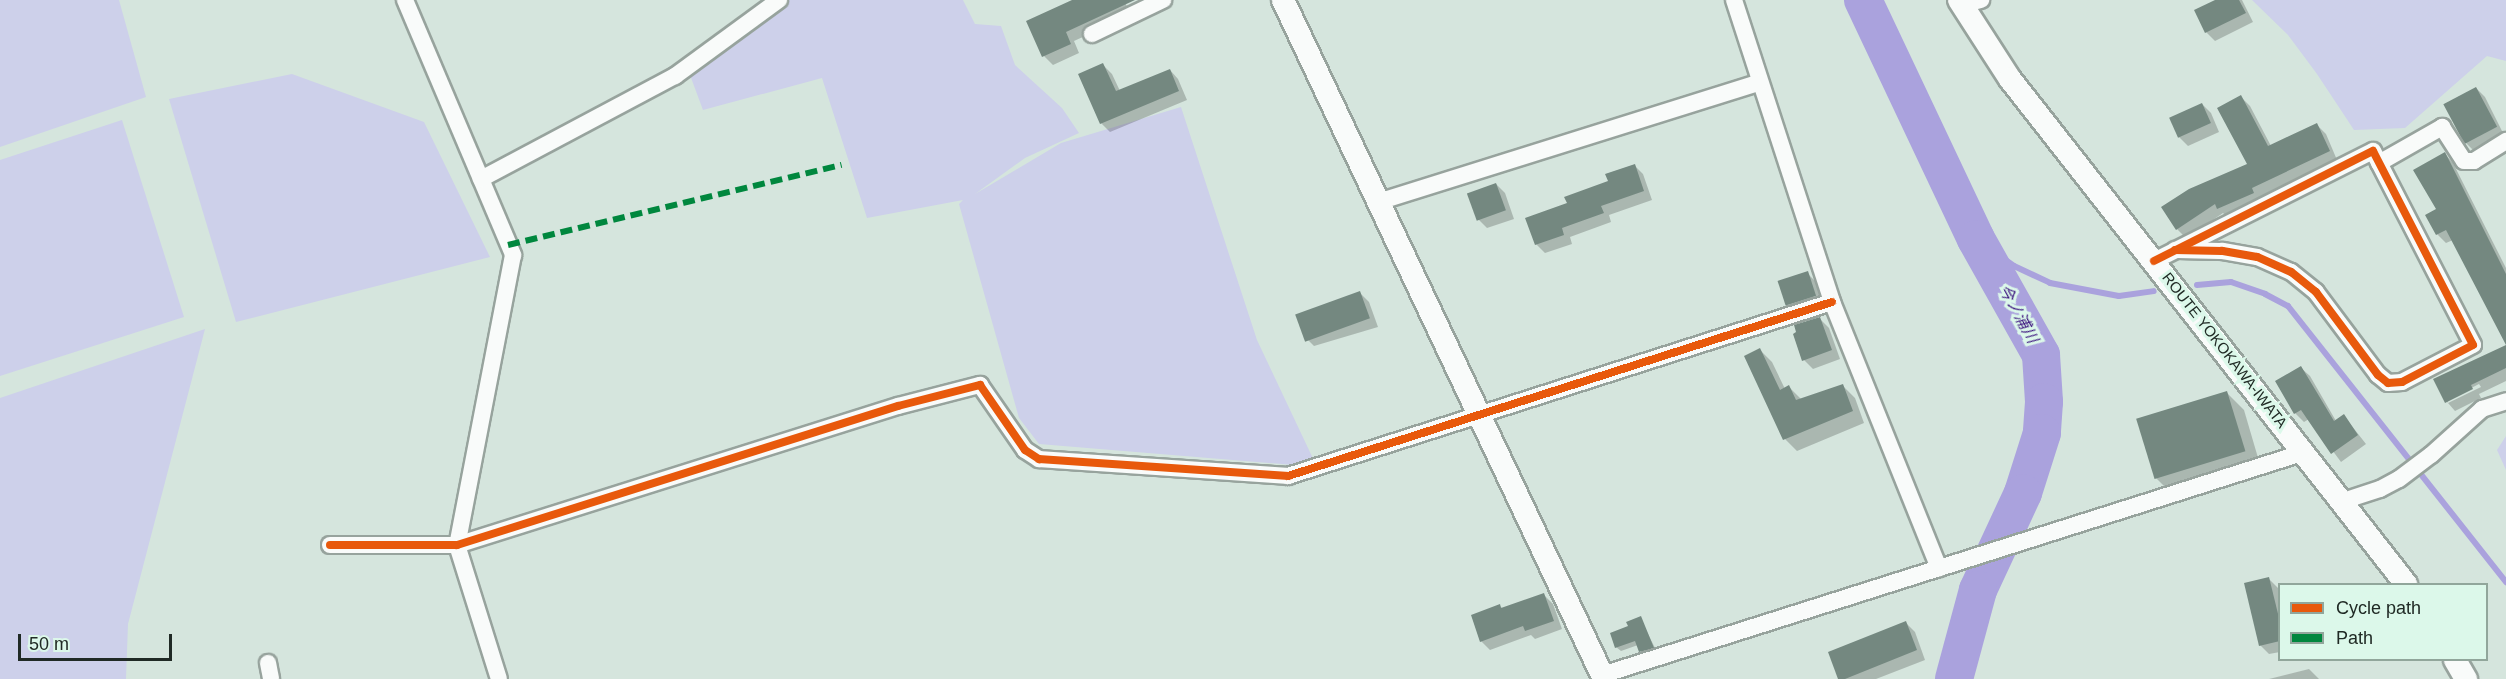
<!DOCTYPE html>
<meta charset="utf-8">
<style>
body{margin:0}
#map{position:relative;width:2506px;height:679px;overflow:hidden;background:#d5e5dd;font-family:Arial,"Noto Sans JP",sans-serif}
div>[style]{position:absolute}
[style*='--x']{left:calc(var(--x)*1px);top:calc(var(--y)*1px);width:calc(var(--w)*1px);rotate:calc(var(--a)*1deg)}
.green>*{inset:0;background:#cdd0ea}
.shadow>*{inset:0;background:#0003}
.stream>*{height:6px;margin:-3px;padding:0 3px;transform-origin:3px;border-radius:3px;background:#aaa2dd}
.river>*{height:38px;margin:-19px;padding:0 19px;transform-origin:19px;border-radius:19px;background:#aaa2dd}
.building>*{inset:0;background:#748880;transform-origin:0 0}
.roads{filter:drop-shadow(2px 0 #97a39d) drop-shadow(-2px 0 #97a39d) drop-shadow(0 2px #97a39d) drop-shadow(0 -2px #97a39d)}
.street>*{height:16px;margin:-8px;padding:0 8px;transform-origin:8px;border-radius:8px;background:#f9fbfa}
.secondary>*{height:22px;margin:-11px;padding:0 11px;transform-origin:11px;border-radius:11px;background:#f9fbfa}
.quiet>*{height:6px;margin-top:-3px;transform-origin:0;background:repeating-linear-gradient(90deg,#00873e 0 12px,transparent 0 18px)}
.cycleway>*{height:8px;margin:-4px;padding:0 4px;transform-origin:4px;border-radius:4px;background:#e8590c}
span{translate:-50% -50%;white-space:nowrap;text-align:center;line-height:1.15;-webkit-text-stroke:6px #dcf8ea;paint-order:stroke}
.street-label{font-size:15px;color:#202a25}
.water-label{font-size:16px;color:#3e1880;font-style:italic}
.legend{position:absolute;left:2278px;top:583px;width:210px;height:78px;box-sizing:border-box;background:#dcf8ea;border:2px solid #91a69b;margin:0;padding:8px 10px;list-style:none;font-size:18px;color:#202a25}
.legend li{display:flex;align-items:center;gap:12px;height:30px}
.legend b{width:30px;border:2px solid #91a69b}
.scale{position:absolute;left:18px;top:634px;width:154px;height:27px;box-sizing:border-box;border:3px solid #202a25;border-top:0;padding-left:8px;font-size:18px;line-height:21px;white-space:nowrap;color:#202a25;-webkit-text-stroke:4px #dcf8ea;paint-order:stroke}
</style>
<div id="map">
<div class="green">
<i style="clip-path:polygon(0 0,119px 0,146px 97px,0 147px)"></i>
<i style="clip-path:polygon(773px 0,963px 0,975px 24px,1001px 26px,1015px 65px,1062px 108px,1079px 133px,1025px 158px,975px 194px,1061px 143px,1181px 107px,1257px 340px,1317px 467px,1039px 444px,1019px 418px,959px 204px,963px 200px,867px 218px,822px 78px,703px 110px,687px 67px)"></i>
<i style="clip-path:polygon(2252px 0,2506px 0,2506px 61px,2487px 56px,2405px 128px,2354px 130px,2317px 74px,2288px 35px)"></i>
<i style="clip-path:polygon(292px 74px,424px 122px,490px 257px,236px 322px,169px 99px)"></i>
<i style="clip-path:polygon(122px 120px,184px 317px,0 376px,0 160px)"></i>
<i style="clip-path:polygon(205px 329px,128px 624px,126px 679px,0 679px,0 398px)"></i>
<i style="clip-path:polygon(2506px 436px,2506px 470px,2497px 450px)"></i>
</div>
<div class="shadow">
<i style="clip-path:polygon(1076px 0,1124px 0,1131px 15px,1074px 41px,1079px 53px,1053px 65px,1044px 56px)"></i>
<i style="clip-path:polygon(2218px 0,2242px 0,2253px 22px,2215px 41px,2206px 32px)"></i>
<i style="clip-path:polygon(1103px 65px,1112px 74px,1120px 91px,1170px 70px,1178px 79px,1187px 100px,1110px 132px,1101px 123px)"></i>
<i style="clip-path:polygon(2476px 88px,2485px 97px,2505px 137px,2475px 152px,2466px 143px,2445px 104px)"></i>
<i style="clip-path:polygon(2241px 97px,2250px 106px,2271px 146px,2317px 125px,2326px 134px,2337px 160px,2260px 198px,2262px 202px,2227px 217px,2223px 213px,2186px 238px,2177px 229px,2249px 165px)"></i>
<i style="clip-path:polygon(2202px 104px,2211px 113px,2219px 132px,2188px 146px,2179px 137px)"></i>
<i style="clip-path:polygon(2445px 154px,2453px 163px,2506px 268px,2506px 342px,2453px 240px,2446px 243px,2437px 234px)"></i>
<i style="clip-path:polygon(1634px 165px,1643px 174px,1652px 200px,1609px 215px,1611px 222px,1570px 237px,1572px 244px,1545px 253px,1536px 244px,1569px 204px,1610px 182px)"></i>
<i style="clip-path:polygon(1496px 184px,1505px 193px,1514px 219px,1487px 228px,1478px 219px)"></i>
<i style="clip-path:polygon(1807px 273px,1816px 282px,1824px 305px,1797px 314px,1788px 305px)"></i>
<i style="clip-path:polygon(1360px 293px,1369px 302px,1378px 327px,1314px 346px,1305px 337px)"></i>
<i style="clip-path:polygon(1820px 319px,1829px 328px,1840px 359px,1813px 369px,1804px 360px)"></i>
<i style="clip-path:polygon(2506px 347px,2506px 381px,2479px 394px,2481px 398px,2455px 411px,2448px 403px,2481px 387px,2479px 384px,2448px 400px,2448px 403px,2435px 380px)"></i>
<i style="clip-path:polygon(1760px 350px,1772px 362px,1785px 389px,1789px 387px,1802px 400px,1843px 386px,1855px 398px,1864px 423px,1797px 451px,1785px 439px)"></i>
<i style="clip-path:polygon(2301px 368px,2310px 376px,2336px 421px,2344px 416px,2366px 444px,2341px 462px,2309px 419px,2304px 422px,2295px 413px)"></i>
<i style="clip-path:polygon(2226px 392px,2244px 410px,2261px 468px,2172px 494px,2155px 477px)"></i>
<i style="clip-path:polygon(2269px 579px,2278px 588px,2280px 596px,2280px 652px,2269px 654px,2260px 645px)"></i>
<i style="clip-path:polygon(1544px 595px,1553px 604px,1562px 629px,1535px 639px,1531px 635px,1490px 650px,1481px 641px,1500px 606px,1503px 609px)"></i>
<i style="clip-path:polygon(1640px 618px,1657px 652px,1645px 656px,1638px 645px,1621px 651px,1616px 647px,1630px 627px)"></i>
<i style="clip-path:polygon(1906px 623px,1915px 632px,1925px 660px,1876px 679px,1840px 679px)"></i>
<i style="clip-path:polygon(2309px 669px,2319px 679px,2269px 679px)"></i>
</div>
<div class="stream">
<i style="--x:1976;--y:239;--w:47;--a:35.4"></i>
<i style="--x:2014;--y:266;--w:40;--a:25"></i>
<i style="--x:2050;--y:283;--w:70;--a:10.7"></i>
<i style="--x:2119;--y:296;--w:35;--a:-8"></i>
<i style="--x:2197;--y:285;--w:34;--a:-5"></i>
<i style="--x:2231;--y:282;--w:36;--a:19"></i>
<i style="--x:2265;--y:294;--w:26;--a:28"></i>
<i style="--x:2288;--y:306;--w:352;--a:51.7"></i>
</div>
<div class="river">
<i style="--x:1863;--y:0;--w:264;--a:64.7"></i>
<i style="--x:1976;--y:239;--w:133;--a:60.7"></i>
<i style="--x:2041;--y:355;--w:47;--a:86.3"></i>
<i style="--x:2044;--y:402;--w:31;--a:94"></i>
<i style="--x:2042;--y:433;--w:63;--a:107.6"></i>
<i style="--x:2023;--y:493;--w:107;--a:114.9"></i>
<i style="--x:1978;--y:590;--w:92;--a:105.1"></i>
</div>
<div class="building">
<i style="clip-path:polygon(1072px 0,1135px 0,1066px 32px,1071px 44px,1042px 57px,1026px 21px)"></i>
<i style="clip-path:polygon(2215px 0,2239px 0,2246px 13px,2205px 33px,2194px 10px)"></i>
<i style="clip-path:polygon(1103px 63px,1116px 91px,1170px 69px,1179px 91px,1100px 124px,1078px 74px)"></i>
<i style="left:2476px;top:87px;width:45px;height:37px;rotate:62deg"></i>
<i style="clip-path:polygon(2241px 95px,2268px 146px,2317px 123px,2330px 151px,2252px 188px,2254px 193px,2217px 209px,2215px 204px,2176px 230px,2161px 207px,2189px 189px,2247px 164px,2217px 108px)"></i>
<i style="left:2202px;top:103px;width:22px;height:36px;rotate:66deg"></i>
<i style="clip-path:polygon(2445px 152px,2506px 274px,2506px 368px,2471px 385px,2473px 389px,2445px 403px,2433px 379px,2506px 345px,2446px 230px,2436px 235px,2425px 215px,2436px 209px,2413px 170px)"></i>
<i style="clip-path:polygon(1635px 164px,1644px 191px,1601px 206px,1604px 213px,1562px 228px,1564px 235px,1535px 245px,1525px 218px,1567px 203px,1564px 197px,1608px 181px,1605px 174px)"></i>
<i style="left:1496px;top:183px;width:29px;height:31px;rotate:70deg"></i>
<i style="left:1808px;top:271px;width:26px;height:32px;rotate:72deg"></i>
<i style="left:1360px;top:291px;width:29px;height:69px;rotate:70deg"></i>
<i style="clip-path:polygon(1820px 317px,1832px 350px,1802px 361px,1793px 334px,1796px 332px,1794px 325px)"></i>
<i style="clip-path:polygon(1760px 348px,1780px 390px,1789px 385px,1796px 400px,1843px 384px,1853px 411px,1783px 440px,1744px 356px)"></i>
<i style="clip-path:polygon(2301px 366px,2334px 421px,2344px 414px,2358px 435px,2331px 454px,2301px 410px,2294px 414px,2275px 381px)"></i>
<i style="left:2227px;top:391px;width:63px;height:95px;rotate:73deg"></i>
<i style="clip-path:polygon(2269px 577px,2280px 622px,2280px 641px,2259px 646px,2244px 583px)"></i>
<i style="clip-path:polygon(1544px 593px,1554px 621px,1525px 631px,1523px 626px,1480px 642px,1471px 615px,1500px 604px,1501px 608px)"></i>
<i style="clip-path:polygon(1641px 616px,1654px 648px,1639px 652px,1635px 641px,1615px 648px,1610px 633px,1628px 626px,1626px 622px)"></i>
<i style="clip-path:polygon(1906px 621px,1917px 650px,1845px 679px,1838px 679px,1828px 652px)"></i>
</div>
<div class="roads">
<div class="street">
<i style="--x:405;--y:0;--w:277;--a:67"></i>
<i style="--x:513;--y:255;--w:295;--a:100.9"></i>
<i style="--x:457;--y:545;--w:140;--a:72.6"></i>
<i style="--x:1734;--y:0;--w:318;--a:72"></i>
<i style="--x:1832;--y:302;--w:287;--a:68.1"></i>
<i style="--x:1962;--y:5;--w:20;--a:-15"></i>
<i style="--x:1092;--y:34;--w:79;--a:-25.6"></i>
<i style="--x:2379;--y:163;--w:73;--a:-29.7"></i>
<i style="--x:2442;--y:127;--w:40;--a:57.1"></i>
<i style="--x:2464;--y:161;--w:10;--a:0"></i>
<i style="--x:2474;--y:161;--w:38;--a:-32"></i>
<i style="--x:481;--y:179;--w:220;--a:-28"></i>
<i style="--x:675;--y:76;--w:129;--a:-36.2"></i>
<i style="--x:1378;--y:202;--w:400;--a:-17.4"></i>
<i style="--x:2154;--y:261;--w:245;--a:-26.7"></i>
<i style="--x:2373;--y:151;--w:218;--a:62.7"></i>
<i style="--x:2473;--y:345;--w:80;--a:152.5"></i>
<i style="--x:2402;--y:382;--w:14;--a:176"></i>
<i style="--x:2388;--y:383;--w:13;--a:-141"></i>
<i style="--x:2378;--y:375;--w:104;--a:-126.8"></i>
<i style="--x:2316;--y:292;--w:32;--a:-141"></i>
<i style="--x:2291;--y:272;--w:37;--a:-156"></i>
<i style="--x:2257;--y:257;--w:36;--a:-170"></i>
<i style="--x:2222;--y:251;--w:47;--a:-178.8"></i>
<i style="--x:2343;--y:501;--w:39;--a:-18"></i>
<i style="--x:2380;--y:489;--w:21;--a:-28"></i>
<i style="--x:2399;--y:479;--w:40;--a:-37"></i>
<i style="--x:2431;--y:455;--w:69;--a:-42"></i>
<i style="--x:2482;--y:409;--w:25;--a:-18"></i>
<i style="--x:330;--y:545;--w:127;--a:0"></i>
<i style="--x:457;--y:545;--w:462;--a:-17.5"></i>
<i style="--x:898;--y:406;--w:85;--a:-14.4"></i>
<i style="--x:980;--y:385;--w:79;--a:55.3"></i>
<i style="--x:1025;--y:450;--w:17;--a:33"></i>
<i style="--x:1039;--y:459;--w:250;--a:3.9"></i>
<i style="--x:1288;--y:476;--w:571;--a:-17.74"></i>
<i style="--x:268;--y:663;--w:16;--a:79"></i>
<i style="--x:1602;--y:675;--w:738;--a:-17.6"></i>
</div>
<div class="secondary">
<i style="--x:1283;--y:0;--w:751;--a:64.7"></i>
<i style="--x:1959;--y:0;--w:94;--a:57.2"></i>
<i style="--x:2010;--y:79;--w:642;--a:51.9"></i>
<i style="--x:2455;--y:660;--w:22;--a:60"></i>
</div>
</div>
<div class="quiet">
<i style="--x:508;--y:245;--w:343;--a:-13.5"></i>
</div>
<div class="cycleway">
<i style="--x:2154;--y:261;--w:245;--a:-26.7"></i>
<i style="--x:2373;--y:151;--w:218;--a:62.7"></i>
<i style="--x:2473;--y:345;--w:80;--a:152.5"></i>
<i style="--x:2402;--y:382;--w:14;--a:176"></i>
<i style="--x:2388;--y:383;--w:13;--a:-141"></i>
<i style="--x:2378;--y:375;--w:104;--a:-126.8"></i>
<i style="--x:2316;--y:292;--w:32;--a:-141"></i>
<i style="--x:2291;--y:272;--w:37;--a:-156"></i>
<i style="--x:2257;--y:257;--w:36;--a:-170"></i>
<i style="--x:2222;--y:251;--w:47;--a:-178.8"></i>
<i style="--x:330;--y:545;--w:127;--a:0"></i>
<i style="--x:457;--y:545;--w:462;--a:-17.5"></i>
<i style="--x:898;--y:406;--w:85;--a:-14.4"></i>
<i style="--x:980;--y:385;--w:79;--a:55.3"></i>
<i style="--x:1025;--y:450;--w:17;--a:33"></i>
<i style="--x:1039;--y:459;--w:250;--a:3.9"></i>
<i style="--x:1288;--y:476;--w:571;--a:-17.74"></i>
</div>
<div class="street-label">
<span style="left:2225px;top:350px;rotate:52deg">ROUTE YOKOKAWA-IWATA</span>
</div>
<div class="water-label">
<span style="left:2018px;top:314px;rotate:61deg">今ノ浦川</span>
</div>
<ul class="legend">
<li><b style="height:8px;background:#e8590c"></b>Cycle path</li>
<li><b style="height:8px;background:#00873e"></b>Path</li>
</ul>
<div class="scale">50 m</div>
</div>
